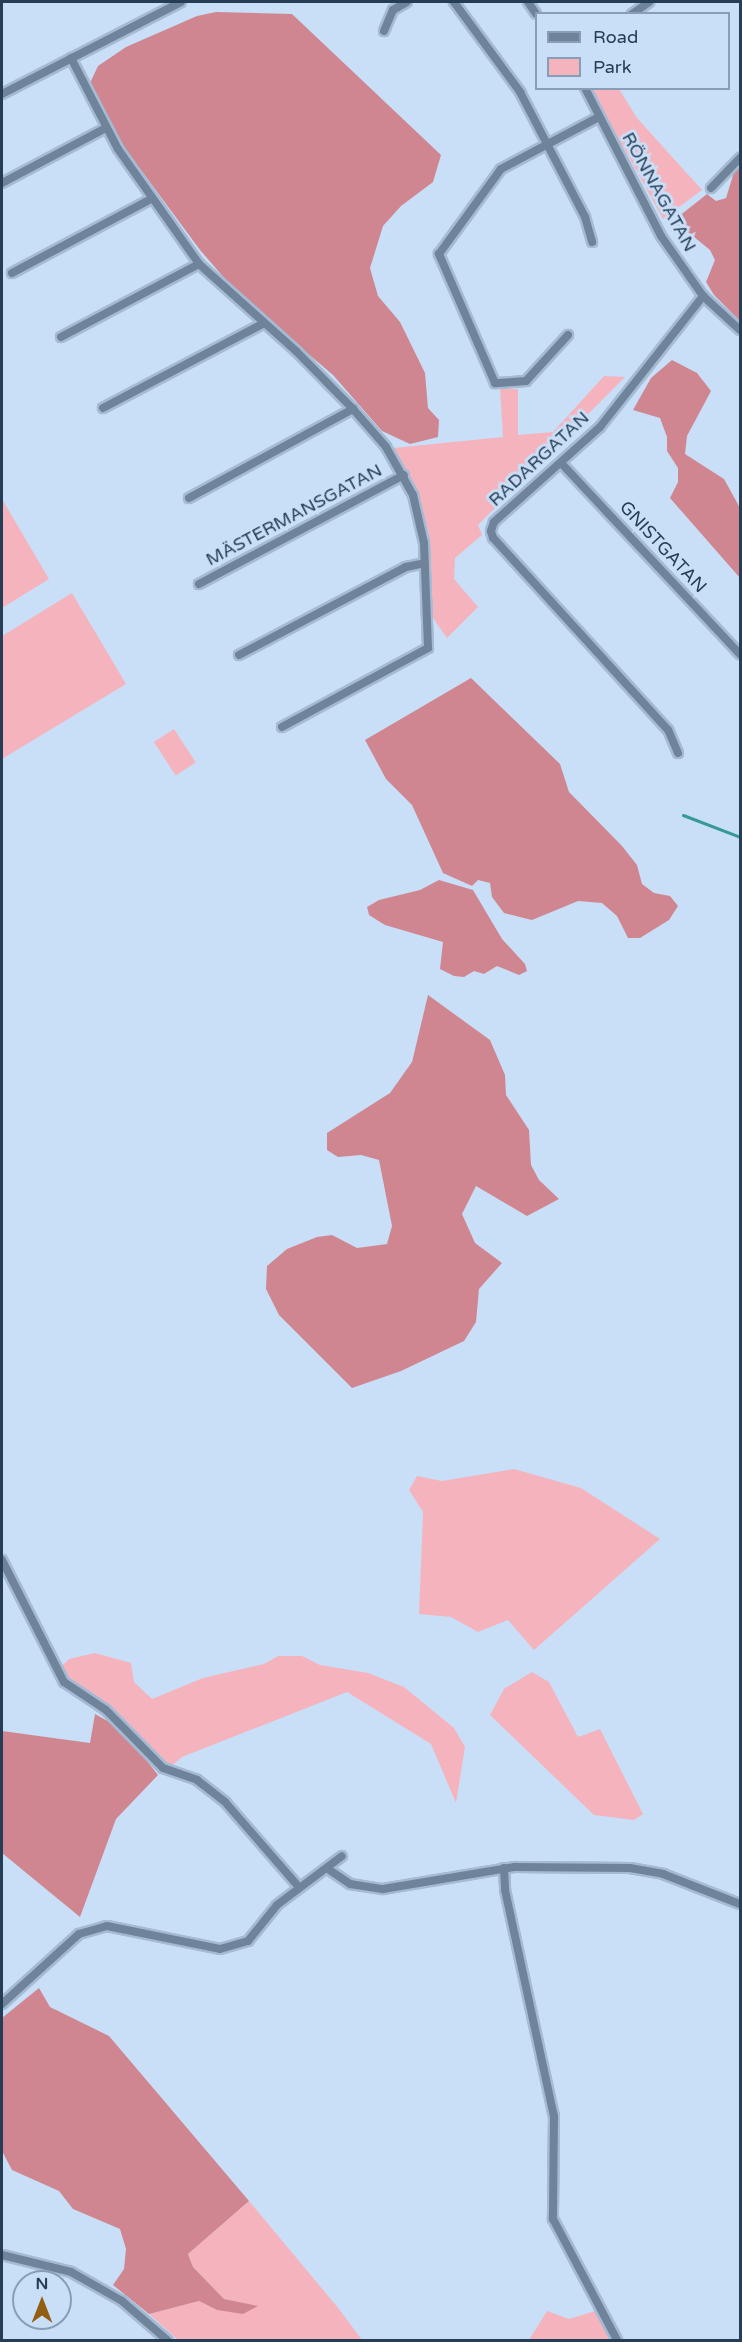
<!DOCTYPE html>
<meta charset="utf-8">
<style>
body{margin:0}
#map{position:relative;width:742px;height:2342px;overflow:hidden;background:#c8dff7;font-family:"Varela Round",sans-serif}
div>[style]{position:absolute}
[style*='--x']{left:calc(var(--x)*1px);top:calc(var(--y)*1px);width:calc(var(--w)*1px);rotate:calc(var(--a)*1deg)}
.green>*{inset:0;background:#f5b4bd;transform-origin:0 0}
.forest>*{inset:0;background:#d08691}
.stream>*{height:3px;margin:-1.5px;padding:0 1.5px;transform-origin:1.5px;border-radius:1.5px;background:#359a95}
.roads{filter:drop-shadow(2px 0 #a4bbd3) drop-shadow(-2px 0 #a4bbd3) drop-shadow(0 2px #a4bbd3) drop-shadow(0 -2px #a4bbd3)}
.minor>*{height:8px;margin:-4px;padding:0 4px;transform-origin:4px;border-radius:4px;background:#6f849a}
span{translate:-50% -50%;white-space:nowrap;text-align:center;line-height:1.15;-webkit-text-stroke:6px #c8dff7;paint-order:stroke}
.street-label{font-size:18px;color:#253d55}
.frame{position:absolute;inset:0;border:3px solid #253d55;pointer-events:none}
.legend{position:absolute;left:535px;top:12px;width:195px;height:78px;box-sizing:border-box;background:#c8dff7;border:2px solid #879eb6;margin:0;padding:8px 10px;list-style:none;font-size:18px;color:#253d55}
.legend li{display:flex;align-items:center;gap:12px;height:30px}
.legend b{width:30px;border:2px solid #879eb6}
.north{position:absolute;left:12px;top:2270px;width:60px;height:60px;box-sizing:border-box;background:#c8dff7;border:2px solid #879eb6;border-radius:50%;rotate:0deg;font-size:16px;font-weight:700;line-height:24px;text-align:center;color:#253d55}
.north::after{content:'';display:block;margin:auto;width:21px;height:27px;background:#925e12;clip-path:polygon(50% 0,100% 100%,50% 72%,0 100%)}
</style>
<div id="map">
<div class="green">
<i style="clip-path:polygon(591px 89px,619px 89px,637px 118px,702px 190px,663px 219px)"></i>
<i style="clip-path:polygon(604px 376px,625px 377px,478px 525px,482px 535px,455px 558px,454px 579px,478px 607px,447px 638px,432px 617px,429px 534px,417px 494px,393px 448px,503px 437px,500px 388px,518px 389px,518px 435px,553px 432px)"></i>
<i style="clip-path:polygon(2px 499px,49px 579px,2px 608px)"></i>
<i style="clip-path:polygon(72px 593px,126px 684px,2px 759px,2px 636px)"></i>
<i style="left:174px;top:729px;width:40px;height:24px;rotate:57deg"></i>
<i style="clip-path:polygon(514px 1469px,581px 1488px,660px 1539px,534px 1650px,508px 1620px,478px 1632px,451px 1617px,419px 1614px,423px 1512px,409px 1490px,417px 1476px,442px 1481px)"></i>
<i style="clip-path:polygon(95px 1653px,131px 1663px,134px 1682px,152px 1699px,203px 1678px,264px 1664px,278px 1656px,302px 1656px,320px 1665px,368px 1673px,404px 1687px,454px 1728px,465px 1747px,456px 1803px,431px 1744px,347px 1692px,182px 1757px,169px 1768px,130px 1729px,67px 1682px,60px 1668px,69px 1659px)"></i>
<i style="clip-path:polygon(532px 1672px,549px 1682px,578px 1737px,600px 1729px,643px 1814px,634px 1820px,594px 1815px,490px 1715px,504px 1689px)"></i>
<i style="clip-path:polygon(249px 2201px,339px 2309px,362px 2340px,178px 2340px,149px 2314px,199px 2301px,217px 2310px,257px 2306px,224px 2299px,193px 2267px,188px 2254px)"></i>
<i style="clip-path:polygon(547px 2311px,569px 2319px,595px 2311px,611px 2340px,529px 2340px)"></i>
</div>
<div class="forest">
<i style="clip-path:polygon(216px 12px,292px 14px,441px 155px,433px 182px,401px 206px,383px 226px,370px 268px,378px 296px,400px 322px,425px 373px,428px 408px,439px 420px,438px 437px,410px 444px,382px 431px,333px 375px,239px 295px,200px 250px,121px 143px,90px 83px,98px 66px,126px 47px,197px 16px)"></i>
<i style="clip-path:polygon(740px 166px,740px 321px,714px 295px,706px 282px,715px 260px,710px 250px,688px 232px,676px 229px,673px 221px,707px 194px,716px 201px,726px 198px,734px 172px)"></i>
<i style="clip-path:polygon(672px 360px,697px 373px,711px 391px,687px 436px,685px 454px,724px 479px,740px 508px,740px 578px,670px 498px,678px 482px,678px 468px,667px 451px,667px 437px,660px 418px,633px 410px,651px 378px)"></i>
<i style="clip-path:polygon(471px 678px,560px 764px,569px 792px,622px 846px,637px 865px,642px 884px,654px 893px,670px 896px,678px 906px,669px 920px,640px 938px,628px 938px,617px 916px,602px 903px,578px 901px,532px 920px,504px 913px,492px 897px,490px 883px,478px 880px,472px 886px,443px 873px,412px 805px,386px 779px,365px 740px)"></i>
<i style="clip-path:polygon(439px 880px,473px 890px,502px 939px,525px 964px,527px 971px,519px 975px,497px 966px,484px 974px,474px 971px,464px 977px,454px 976px,440px 969px,443px 942px,385px 925px,369px 915px,367px 907px,379px 900px,420px 890px)"></i>
<i style="clip-path:polygon(428px 995px,490px 1040px,505px 1075px,506px 1095px,529px 1130px,531px 1165px,539px 1180px,559px 1199px,527px 1216px,476px 1186px,462px 1214px,475px 1243px,502px 1263px,479px 1289px,476px 1322px,464px 1341px,401px 1371px,352px 1388px,279px 1315px,266px 1289px,267px 1266px,287px 1249px,317px 1237px,332px 1235px,357px 1248px,387px 1244px,392px 1226px,379px 1160px,361px 1155px,338px 1157px,327px 1150px,327px 1133px,390px 1093px,412px 1062px)"></i>
<i style="clip-path:polygon(95px 1714px,122px 1729px,158px 1775px,116px 1819px,80px 1917px,2px 1853px,2px 1731px,90px 1743px)"></i>
<i style="clip-path:polygon(39px 1988px,50px 2007px,109px 2036px,249px 2201px,188px 2254px,193px 2267px,224px 2299px,258px 2306px,243px 2314px,217px 2310px,199px 2301px,149px 2314px,113px 2285px,124px 2269px,126px 2249px,120px 2229px,73px 2209px,59px 2191px,12px 2170px,2px 2151px,2px 2018px)"></i>
</div>
<div class="stream">
<i style="--x:683;--y:815;--w:61;--a:21.1"></i>
</div>
<div class="roads">
<div class="minor">
<i style="--x:454;--y:2;--w:112;--a:53.7"></i>
<i style="--x:520;--y:92;--w:141;--a:62.5"></i>
<i style="--x:585;--y:217;--w:26;--a:74"></i>
<i style="--x:528;--y:2;--w:14;--a:56"></i>
<i style="--x:632;--y:14;--w:21;--a:-35"></i>
<i style="--x:384;--y:31;--w:23;--a:-67"></i>
<i style="--x:393;--y:10;--w:16;--a:-30"></i>
<i style="--x:71;--y:58;--w:102;--a:62.7"></i>
<i style="--x:118;--y:149;--w:141;--a:54.8"></i>
<i style="--x:199;--y:264;--w:130;--a:41.9"></i>
<i style="--x:296;--y:351;--w:81;--a:45.5"></i>
<i style="--x:353;--y:409;--w:50;--a:49"></i>
<i style="--x:386;--y:447;--w:55;--a:60.6"></i>
<i style="--x:413;--y:495;--w:49;--a:77.1"></i>
<i style="--x:424;--y:543;--w:105;--a:87.8"></i>
<i style="--x:428;--y:648;--w:166;--a:151.6"></i>
<i style="--x:585;--y:88;--w:166;--a:62.8"></i>
<i style="--x:661;--y:236;--w:73;--a:55"></i>
<i style="--x:703;--y:296;--w:50;--a:42.6"></i>
<i style="--x:2;--y:94;--w:201;--a:-27.2"></i>
<i style="--x:2;--y:183;--w:118;--a:-27.9"></i>
<i style="--x:711;--y:188;--w:42;--a:-46"></i>
<i style="--x:12;--y:273;--w:157;--a:-28"></i>
<i style="--x:568;--y:335;--w:62;--a:132.4"></i>
<i style="--x:526;--y:381;--w:31;--a:176"></i>
<i style="--x:495;--y:383;--w:141;--a:-113.5"></i>
<i style="--x:439;--y:254;--w:105;--a:-53.9"></i>
<i style="--x:501;--y:169;--w:111;--a:-28"></i>
<i style="--x:61;--y:337;--w:156;--a:-27.9"></i>
<i style="--x:103;--y:408;--w:182;--a:-27.8"></i>
<i style="--x:561;--y:463;--w:262;--a:46.9"></i>
<i style="--x:189;--y:498;--w:187;--a:-28.5"></i>
<i style="--x:199;--y:584;--w:232;--a:-28"></i>
<i style="--x:239;--y:655;--w:189;--a:-27.8"></i>
<i style="--x:406;--y:567;--w:19;--a:-12"></i>
<i style="--x:678;--y:753;--w:25;--a:-113"></i>
<i style="--x:668;--y:730;--w:260;--a:-132.3"></i>
<i style="--x:493;--y:538;--w:7;--a:-106"></i>
<i style="--x:491;--y:531;--w:9;--a:-72"></i>
<i style="--x:494;--y:522;--w:142;--a:-41.9"></i>
<i style="--x:600;--y:427;--w:167;--a:-51.8"></i>
<i style="--x:2;--y:1560;--w:137;--a:63.1"></i>
<i style="--x:64;--y:1682;--w:50;--a:33.7"></i>
<i style="--x:106;--y:1710;--w:81;--a:45.5"></i>
<i style="--x:163;--y:1768;--w:36;--a:19"></i>
<i style="--x:197;--y:1780;--w:36;--a:38"></i>
<i style="--x:225;--y:1802;--w:113;--a:49"></i>
<i style="--x:504;--y:1868;--w:22;--a:87"></i>
<i style="--x:505;--y:1890;--w:231;--a:77.8"></i>
<i style="--x:554;--y:2116;--w:103;--a:90.6"></i>
<i style="--x:553;--y:2219;--w:137;--a:62.1"></i>
<i style="--x:328;--y:1869;--w:27;--a:34"></i>
<i style="--x:350;--y:1884;--w:33;--a:9"></i>
<i style="--x:383;--y:1889;--w:134;--a:-9.5"></i>
<i style="--x:515;--y:1867;--w:115;--a:0.5"></i>
<i style="--x:630;--y:1868;--w:34;--a:10"></i>
<i style="--x:663;--y:1874;--w:83;--a:21.3"></i>
<i style="--x:2;--y:2004;--w:104;--a:-42.3"></i>
<i style="--x:79;--y:1934;--w:29;--a:-16"></i>
<i style="--x:107;--y:1926;--w:115;--a:11.5"></i>
<i style="--x:220;--y:1949;--w:29;--a:-16"></i>
<i style="--x:248;--y:1941;--w:46;--a:-51.1"></i>
<i style="--x:277;--y:1905;--w:81;--a:-37"></i>
<i style="--x:2;--y:2255;--w:71;--a:13.8"></i>
<i style="--x:71;--y:2272;--w:59;--a:29.6"></i>
<i style="--x:122;--y:2301;--w:60;--a:40.9"></i>
</div>
</div>
<div class="street-label">
<span style="left:659px;top:192px;rotate:61deg">RÖNNAGATAN</span>
<span style="left:539px;top:459px;rotate:-43deg">RADARGATAN</span>
<span style="left:294px;top:515px;rotate:-28deg">MÄSTERMANSGATAN</span>
<span style="left:663px;top:547px;rotate:47deg">GNISTGATAN</span>
</div>
<div class="frame"></div>
<ul class="legend">
<li><b style="height:8px;background:#6f849a"></b>Road</li>
<li><b style="height:16px;background:#f5b4bd"></b>Park</li>
</ul>
<div class="north">N</div>
</div>
